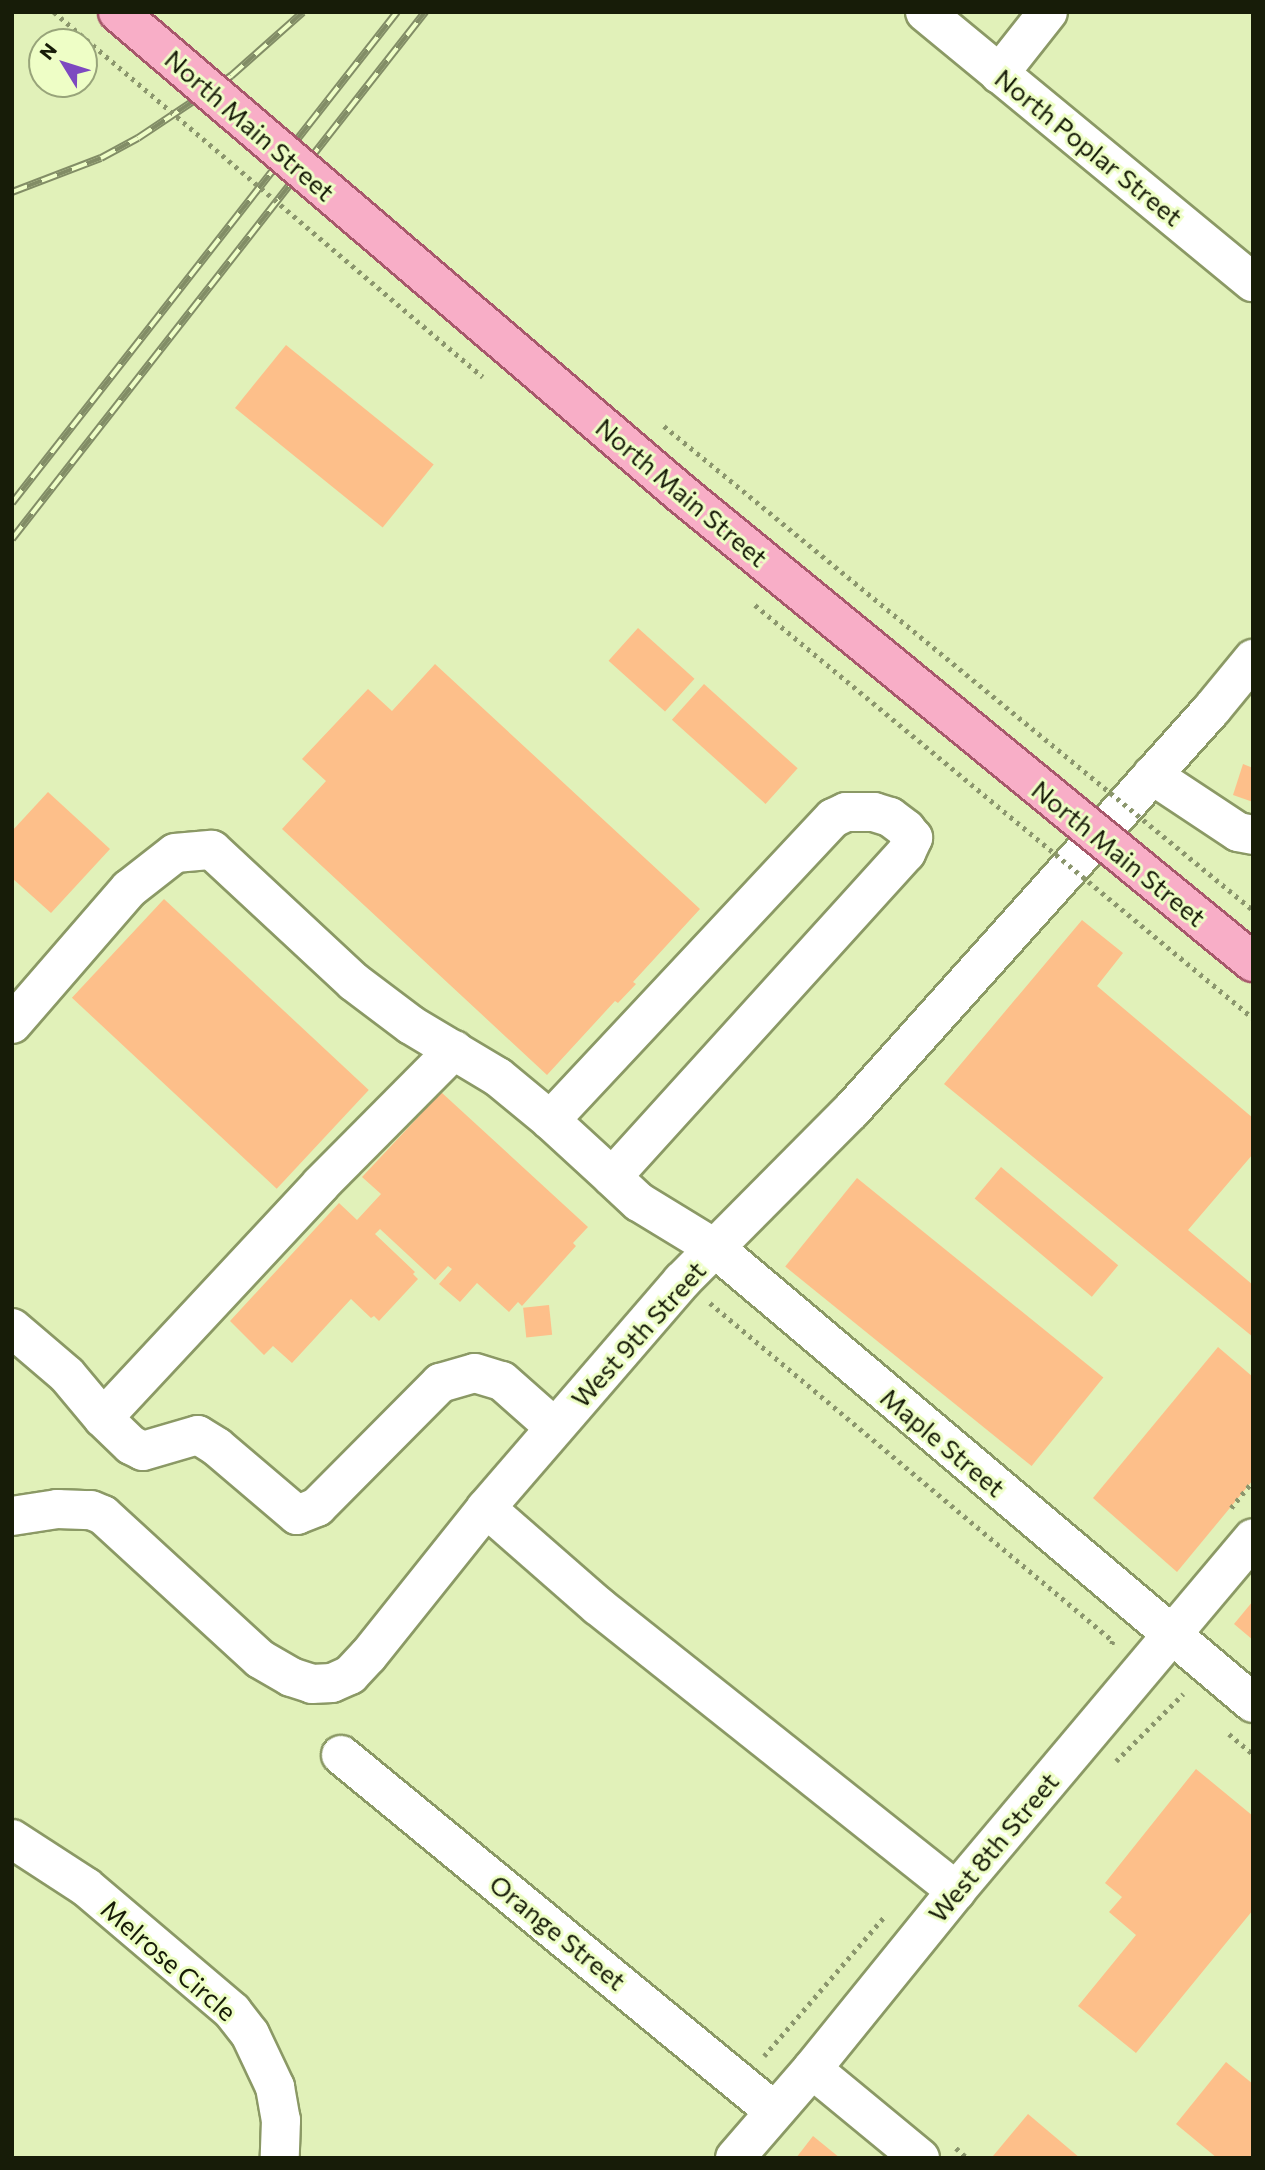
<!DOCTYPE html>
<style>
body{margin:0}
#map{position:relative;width:1265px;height:2170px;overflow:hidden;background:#e1f1b9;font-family:Commissioner,sans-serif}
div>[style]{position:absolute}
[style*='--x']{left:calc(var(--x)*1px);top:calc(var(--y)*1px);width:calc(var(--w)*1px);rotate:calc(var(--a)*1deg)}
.building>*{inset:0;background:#fdbf8a;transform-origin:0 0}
.path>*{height:4.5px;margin-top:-2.25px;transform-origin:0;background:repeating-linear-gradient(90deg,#8b966d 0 3.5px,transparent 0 8.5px)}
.roads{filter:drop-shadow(2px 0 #8b9965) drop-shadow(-2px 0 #8b9965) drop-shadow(0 2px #8b9965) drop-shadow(0 -2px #8b9965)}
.minor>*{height:38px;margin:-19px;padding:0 19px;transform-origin:19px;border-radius:19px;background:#fff}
.rail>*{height:8px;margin-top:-4px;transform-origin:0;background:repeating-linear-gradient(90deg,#eefec6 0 16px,#828d66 0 32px);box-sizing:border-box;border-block:2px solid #828d66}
.path-bridge>*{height:4.5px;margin-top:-2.25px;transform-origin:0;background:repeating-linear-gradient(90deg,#8b966d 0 3.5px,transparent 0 8.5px)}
.bridges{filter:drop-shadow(2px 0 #a7586b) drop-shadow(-2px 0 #a7586b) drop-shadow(0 2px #a7586b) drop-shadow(0 -2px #a7586b)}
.major-bridge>*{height:38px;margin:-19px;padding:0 19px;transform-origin:19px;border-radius:19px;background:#f8aec7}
span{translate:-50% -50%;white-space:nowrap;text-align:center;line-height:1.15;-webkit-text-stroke:6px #eefec6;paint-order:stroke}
.street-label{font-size:26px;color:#171c08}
.frame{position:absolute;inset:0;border:14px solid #171c08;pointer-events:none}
.north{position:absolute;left:28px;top:28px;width:70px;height:70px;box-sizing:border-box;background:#eefec6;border:2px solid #98a47a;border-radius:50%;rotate:308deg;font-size:19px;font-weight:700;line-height:28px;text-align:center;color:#171c08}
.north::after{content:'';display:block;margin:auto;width:24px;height:32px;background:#7d49c0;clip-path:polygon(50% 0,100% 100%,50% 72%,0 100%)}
</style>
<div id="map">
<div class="building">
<i style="left:286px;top:345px;width:190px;height:81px;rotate:39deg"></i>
<i style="left:638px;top:628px;width:76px;height:44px;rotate:42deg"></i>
<i style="clip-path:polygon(435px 664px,700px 909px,633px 982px,636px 984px,618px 1003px,615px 1001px,547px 1075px,282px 829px,326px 781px,302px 759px,368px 689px,392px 711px)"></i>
<i style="left:704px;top:684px;width:126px;height:48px;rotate:42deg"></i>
<i style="clip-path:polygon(1243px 764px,1253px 768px,1253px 802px,1233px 795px)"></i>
<i style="clip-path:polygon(48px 792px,110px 849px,51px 913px,12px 878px,12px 831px)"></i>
<i style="left:164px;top:899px;width:280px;height:135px;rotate:43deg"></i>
<i style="clip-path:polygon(1082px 920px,1123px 953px,1097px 986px,1253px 1118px,1253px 1154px,1188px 1230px,1253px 1285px,1253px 1337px,944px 1084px)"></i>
<i style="clip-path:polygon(434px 1092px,441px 1092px,588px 1227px,573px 1243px,576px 1246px,522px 1306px,518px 1302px,509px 1312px,477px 1283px,460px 1302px,439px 1284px,452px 1269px,448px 1266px,435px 1280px,380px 1229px,375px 1234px,415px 1272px,413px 1274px,418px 1279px,379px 1321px,374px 1316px,371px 1318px,351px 1299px,292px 1363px,273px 1346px,264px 1355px,230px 1321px,339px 1203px,357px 1220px,381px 1194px,362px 1177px,421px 1114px,420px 1106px)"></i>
<i style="left:1001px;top:1167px;width:153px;height:41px;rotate:40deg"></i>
<i style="left:857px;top:1178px;width:317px;height:114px;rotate:39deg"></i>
<i style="left:549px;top:1305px;width:30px;height:26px;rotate:84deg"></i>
<i style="clip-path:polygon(1218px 1347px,1253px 1377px,1253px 1480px,1177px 1572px,1093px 1498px)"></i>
<i style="clip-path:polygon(1253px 1601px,1253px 1640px,1234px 1624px)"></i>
<i style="clip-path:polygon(1196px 1769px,1253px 1816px,1253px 1910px,1136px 2053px,1078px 2006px,1136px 1935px,1109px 1912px,1122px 1897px,1105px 1883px)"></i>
<i style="clip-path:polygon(1226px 2062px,1253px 2084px,1253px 2158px,1217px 2158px,1176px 2124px)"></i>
<i style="clip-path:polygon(1028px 2114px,1080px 2158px,993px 2156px)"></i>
<i style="clip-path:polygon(813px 2136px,840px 2158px,796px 2158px)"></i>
</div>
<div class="path">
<i style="--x:710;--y:1303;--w:526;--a:39.99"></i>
<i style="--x:1113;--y:1641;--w:8;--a:104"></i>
<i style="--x:1231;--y:1508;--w:35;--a:-51"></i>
<i style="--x:1229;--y:1734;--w:31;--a:40"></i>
<i style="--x:1116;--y:1761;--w:95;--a:-45"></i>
<i style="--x:764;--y:2056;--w:184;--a:-49.2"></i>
<i style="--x:956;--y:2148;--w:15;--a:42"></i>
</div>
<div class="roads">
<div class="minor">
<i style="--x:925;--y:12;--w:425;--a:39.5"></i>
<i style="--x:999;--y:74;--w:79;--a:-51.7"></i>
<i style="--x:1152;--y:775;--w:103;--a:33.5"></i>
<i style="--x:1238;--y:832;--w:15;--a:11"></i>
<i style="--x:12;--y:1024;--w:179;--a:-49.1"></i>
<i style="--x:129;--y:889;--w:58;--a:-38"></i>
<i style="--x:175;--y:853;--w:37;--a:-5"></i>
<i style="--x:212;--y:850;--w:194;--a:42.9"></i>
<i style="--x:354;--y:982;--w:71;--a:37"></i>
<i style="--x:411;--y:1025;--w:101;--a:30.9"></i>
<i style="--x:498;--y:1077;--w:67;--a:39.6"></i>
<i style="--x:612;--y:1177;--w:438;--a:-47.8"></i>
<i style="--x:906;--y:853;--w:17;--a:-65"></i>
<i style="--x:913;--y:838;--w:11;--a:-128"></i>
<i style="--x:906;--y:829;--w:20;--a:-143"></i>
<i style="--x:890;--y:817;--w:17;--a:-163"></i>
<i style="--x:874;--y:812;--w:28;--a:180"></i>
<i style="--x:846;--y:812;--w:14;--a:155"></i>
<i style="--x:833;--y:818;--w:414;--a:133.1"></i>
<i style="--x:550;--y:1120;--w:84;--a:42.6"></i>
<i style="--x:612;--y:1177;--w:37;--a:43"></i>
<i style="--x:639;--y:1202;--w:90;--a:31.4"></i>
<i style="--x:716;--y:1249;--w:703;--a:40.21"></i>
<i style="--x:12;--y:1328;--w:72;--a:40.5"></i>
<i style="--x:67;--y:1375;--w:56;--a:50.1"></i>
<i style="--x:103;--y:1418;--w:320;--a:-47"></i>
<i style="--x:321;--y:1184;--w:189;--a:-45.2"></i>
<i style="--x:103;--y:1418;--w:39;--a:44"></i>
<i style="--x:131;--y:1445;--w:13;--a:27"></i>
<i style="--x:143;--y:1451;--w:57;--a:-16.2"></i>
<i style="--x:198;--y:1435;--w:22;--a:32"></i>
<i style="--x:217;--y:1447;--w:105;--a:40.4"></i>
<i style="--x:297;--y:1515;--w:22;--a:-22"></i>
<i style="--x:317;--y:1507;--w:175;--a:-45.2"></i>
<i style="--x:440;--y:1383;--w:36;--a:-16"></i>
<i style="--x:475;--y:1373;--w:28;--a:17"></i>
<i style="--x:502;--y:1381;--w:69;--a:41.5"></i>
<i style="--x:486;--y:1508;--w:149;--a:41.2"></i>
<i style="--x:598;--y:1606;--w:458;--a:38.5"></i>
<i style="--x:12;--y:1516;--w:46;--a:-8.8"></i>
<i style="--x:57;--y:1509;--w:34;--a:2"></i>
<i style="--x:91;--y:1510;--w:13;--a:23"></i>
<i style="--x:103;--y:1515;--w:213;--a:42.5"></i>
<i style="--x:260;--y:1659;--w:36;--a:30"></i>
<i style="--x:291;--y:1677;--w:22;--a:18"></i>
<i style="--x:312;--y:1684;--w:20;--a:-3"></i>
<i style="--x:332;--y:1683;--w:20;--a:-24"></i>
<i style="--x:350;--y:1675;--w:26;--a:-47"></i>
<i style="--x:368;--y:1656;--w:189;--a:-51.4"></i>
<i style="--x:486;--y:1508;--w:300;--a:-49.2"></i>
<i style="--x:682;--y:1281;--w:240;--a:-45.2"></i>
<i style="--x:851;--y:1111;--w:540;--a:-48.08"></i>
<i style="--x:1212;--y:709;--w:65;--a:-50.6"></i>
<i style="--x:341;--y:1755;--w:561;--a:39.43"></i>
<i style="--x:12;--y:1839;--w:88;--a:33"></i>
<i style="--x:86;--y:1887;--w:192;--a:40.3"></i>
<i style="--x:232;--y:2011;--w:29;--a:52"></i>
<i style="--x:250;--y:2034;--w:59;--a:64.7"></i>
<i style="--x:275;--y:2087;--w:34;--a:80"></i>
<i style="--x:281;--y:2120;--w:38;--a:92"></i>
<i style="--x:812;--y:2069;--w:140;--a:39.5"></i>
<i style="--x:735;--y:2158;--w:118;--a:-49.1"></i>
<i style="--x:812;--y:2069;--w:229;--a:-51"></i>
<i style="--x:956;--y:1891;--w:461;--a:-49.9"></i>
</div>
</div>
<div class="rail">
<i style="--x:12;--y:192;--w:95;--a:-20.9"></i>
<i style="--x:101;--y:158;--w:42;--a:-28.4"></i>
<i style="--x:138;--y:138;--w:112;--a:-33.7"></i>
<i style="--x:231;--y:76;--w:96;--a:-41.6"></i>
<i style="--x:12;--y:503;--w:624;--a:-51.9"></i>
<i style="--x:12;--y:539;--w:670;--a:-51.91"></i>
</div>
<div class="path-bridge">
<i style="--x:54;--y:12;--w:563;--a:40.39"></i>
<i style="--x:664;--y:426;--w:762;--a:39.41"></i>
<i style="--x:755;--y:605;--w:647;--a:39.67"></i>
</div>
<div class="bridges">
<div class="major-bridge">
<i style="--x:118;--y:12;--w:743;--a:40.53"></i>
<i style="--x:683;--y:495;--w:737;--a:39.33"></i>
</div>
</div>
<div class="street-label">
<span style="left:250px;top:125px;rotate:41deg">North Main Street</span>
<span style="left:1089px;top:147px;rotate:39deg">North Poplar Street</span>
<span style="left:682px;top:492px;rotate:40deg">North Main Street</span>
<span style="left:1119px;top:853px;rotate:39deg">North Main Street</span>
<span style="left:638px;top:1334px;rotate:-48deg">West 9th Street</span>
<span style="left:943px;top:1442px;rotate:40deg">Maple Street</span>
<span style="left:993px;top:1847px;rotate:-50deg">West 8th Street</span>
<span style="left:558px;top:1932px;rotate:39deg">Orange Street</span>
<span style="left:169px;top:1960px;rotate:41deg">Melrose Circle</span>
</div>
<div class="frame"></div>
<div class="north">N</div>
</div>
